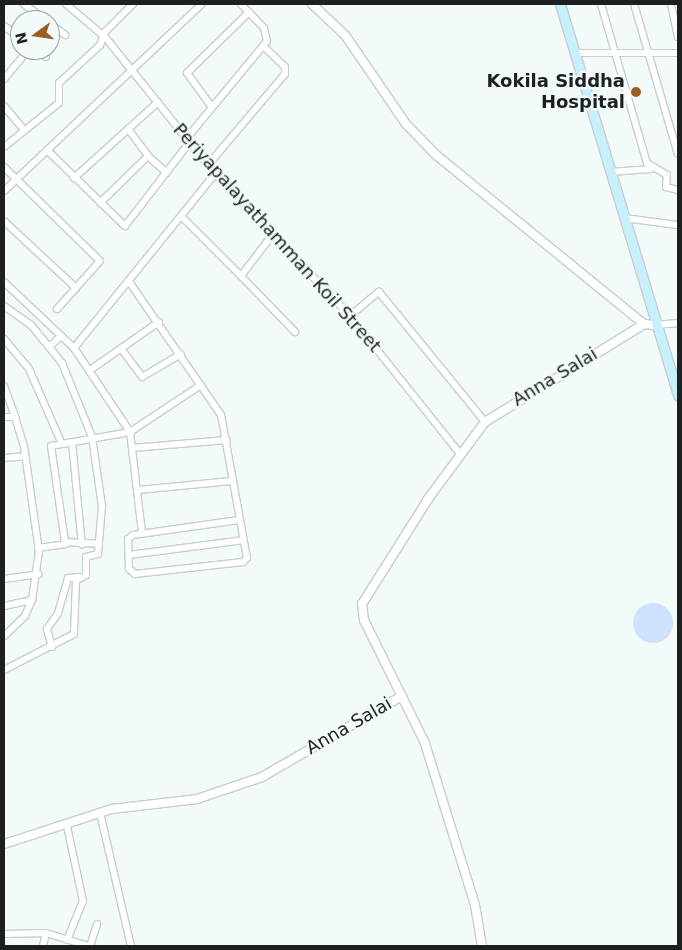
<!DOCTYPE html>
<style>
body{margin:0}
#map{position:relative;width:682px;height:950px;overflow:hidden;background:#f2fafa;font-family:"DejaVu Sans",sans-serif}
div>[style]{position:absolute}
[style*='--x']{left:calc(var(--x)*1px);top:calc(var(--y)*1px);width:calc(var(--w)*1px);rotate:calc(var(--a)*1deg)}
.water>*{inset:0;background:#cee2fd}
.round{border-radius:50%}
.roads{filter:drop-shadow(1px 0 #c6cece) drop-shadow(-1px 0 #c6cece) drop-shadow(0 1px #c6cece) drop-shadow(0 -1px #c6cece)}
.minor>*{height:6px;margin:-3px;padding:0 3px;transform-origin:3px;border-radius:3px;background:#fff}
.tertiary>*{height:8px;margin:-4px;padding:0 4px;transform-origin:4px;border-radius:4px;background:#fff}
.secondary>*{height:9px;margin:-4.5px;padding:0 4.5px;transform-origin:4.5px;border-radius:4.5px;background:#c8effe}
.dots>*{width:14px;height:14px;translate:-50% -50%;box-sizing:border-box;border:2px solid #f2fafa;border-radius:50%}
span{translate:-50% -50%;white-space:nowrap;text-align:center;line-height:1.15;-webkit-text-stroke:4.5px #f2fafa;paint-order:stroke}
.poi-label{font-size:18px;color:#1d2020;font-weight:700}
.right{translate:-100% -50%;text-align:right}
.street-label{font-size:18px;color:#1d2020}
.frame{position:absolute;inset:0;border:5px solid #1d2020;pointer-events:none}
.north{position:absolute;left:10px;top:10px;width:50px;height:50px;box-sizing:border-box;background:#f2fafa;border:1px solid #9da3a3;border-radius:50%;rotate:256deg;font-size:14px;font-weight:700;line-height:20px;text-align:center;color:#1d2020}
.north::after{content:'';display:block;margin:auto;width:18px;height:22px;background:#9b5e23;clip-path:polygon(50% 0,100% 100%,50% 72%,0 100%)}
</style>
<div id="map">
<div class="water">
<i class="round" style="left:633px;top:603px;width:40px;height:40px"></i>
</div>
<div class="roads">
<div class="minor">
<i style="--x:24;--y:4;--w:26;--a:37"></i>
<i style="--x:66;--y:4;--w:51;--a:40.2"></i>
<i style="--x:105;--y:37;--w:176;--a:51.2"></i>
<i style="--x:215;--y:174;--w:196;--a:46.4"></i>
<i style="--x:350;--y:316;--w:178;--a:51.4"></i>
<i style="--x:601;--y:4;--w:166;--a:73.9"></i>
<i style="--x:647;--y:163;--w:23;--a:31"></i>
<i style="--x:667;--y:175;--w:12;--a:95"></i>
<i style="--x:666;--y:187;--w:12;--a:14"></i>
<i style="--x:634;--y:4;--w:156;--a:73.7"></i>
<i style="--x:671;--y:4;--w:34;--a:78"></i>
<i style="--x:50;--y:24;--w:19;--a:36"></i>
<i style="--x:4;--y:26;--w:20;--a:37"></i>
<i style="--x:36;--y:50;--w:12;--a:35"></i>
<i style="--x:575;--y:53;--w:103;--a:0"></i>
<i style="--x:4;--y:79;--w:38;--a:-50"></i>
<i style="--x:4;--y:106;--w:31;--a:50"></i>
<i style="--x:211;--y:106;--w:41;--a:-126"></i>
<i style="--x:187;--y:73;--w:87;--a:-44.5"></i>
<i style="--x:128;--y:129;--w:34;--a:53"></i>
<i style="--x:186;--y:139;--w:127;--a:-50.4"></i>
<i style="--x:267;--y:41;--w:13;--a:-103"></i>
<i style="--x:264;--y:28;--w:33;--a:-134"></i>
<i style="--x:4;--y:147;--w:70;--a:-38.7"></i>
<i style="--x:59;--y:103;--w:20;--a:-90"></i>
<i style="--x:59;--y:83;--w:56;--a:-42.8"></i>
<i style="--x:100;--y:45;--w:14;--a:-69"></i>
<i style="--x:105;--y:32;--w:40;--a:-45"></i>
<i style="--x:47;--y:150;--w:109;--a:44.3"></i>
<i style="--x:125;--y:226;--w:105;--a:-52.4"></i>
<i style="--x:208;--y:165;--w:119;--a:-49.8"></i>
<i style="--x:285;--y:74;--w:7;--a:-90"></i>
<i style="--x:285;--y:67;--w:30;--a:-136"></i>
<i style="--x:4;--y:167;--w:134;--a:44.4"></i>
<i style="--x:100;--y:261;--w:36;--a:132"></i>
<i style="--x:76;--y:288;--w:98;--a:-137.1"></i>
<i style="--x:610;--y:172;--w:41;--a:-4.2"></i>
<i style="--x:74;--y:178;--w:113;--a:-42.1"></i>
<i style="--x:4;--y:191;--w:272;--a:-43.4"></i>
<i style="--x:100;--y:203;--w:67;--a:-44.4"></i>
<i style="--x:148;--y:156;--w:25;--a:42"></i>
<i style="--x:182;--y:217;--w:83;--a:45"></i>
<i style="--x:241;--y:276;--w:53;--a:-52.7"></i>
<i style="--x:624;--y:218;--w:54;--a:7.4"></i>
<i style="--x:241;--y:276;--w:78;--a:46"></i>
<i style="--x:4;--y:282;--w:96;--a:43.3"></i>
<i style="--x:74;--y:348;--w:101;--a:56.3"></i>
<i style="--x:130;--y:432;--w:102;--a:83.2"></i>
<i style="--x:130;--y:283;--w:160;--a:55.4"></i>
<i style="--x:221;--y:415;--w:145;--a:79.7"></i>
<i style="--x:247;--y:558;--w:6;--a:135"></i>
<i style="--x:243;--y:562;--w:109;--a:173.7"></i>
<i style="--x:135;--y:574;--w:8;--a:-140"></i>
<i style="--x:129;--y:569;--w:30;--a:-92"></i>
<i style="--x:128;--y:539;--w:6;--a:-39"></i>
<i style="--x:133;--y:535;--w:107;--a:-8.1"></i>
<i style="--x:4;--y:306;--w:33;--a:35"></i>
<i style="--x:31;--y:325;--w:49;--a:50.8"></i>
<i style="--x:62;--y:363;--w:80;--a:67.9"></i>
<i style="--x:92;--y:437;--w:70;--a:81.8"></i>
<i style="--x:102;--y:506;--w:48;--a:94.8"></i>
<i style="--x:98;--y:554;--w:12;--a:166"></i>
<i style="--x:86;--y:557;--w:18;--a:90"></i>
<i style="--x:86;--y:575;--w:12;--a:149"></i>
<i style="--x:76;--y:581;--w:53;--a:92.2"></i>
<i style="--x:74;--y:634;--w:79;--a:152.8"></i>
<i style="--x:57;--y:309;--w:28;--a:-48"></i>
<i style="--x:350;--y:316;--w:38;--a:-40"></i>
<i style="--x:379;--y:292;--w:168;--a:50.8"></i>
<i style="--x:655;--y:325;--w:23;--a:-5"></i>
<i style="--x:4;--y:339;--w:39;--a:50"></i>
<i style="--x:29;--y:369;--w:82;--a:66.3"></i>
<i style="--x:62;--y:444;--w:69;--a:-10"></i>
<i style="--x:130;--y:432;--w:85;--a:-33.5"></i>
<i style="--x:50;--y:346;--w:15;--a:-42"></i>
<i style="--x:74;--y:348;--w:224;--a:-51"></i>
<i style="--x:122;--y:350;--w:34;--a:53"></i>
<i style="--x:142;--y:377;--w:45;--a:-30.5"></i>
<i style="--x:90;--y:370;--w:84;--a:-34.8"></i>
<i style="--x:4;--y:386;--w:33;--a:70"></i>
<i style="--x:4;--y:417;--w:11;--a:0"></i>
<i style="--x:15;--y:417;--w:30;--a:73"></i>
<i style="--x:24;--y:446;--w:106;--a:81.9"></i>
<i style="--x:39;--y:551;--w:49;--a:98.1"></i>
<i style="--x:32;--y:600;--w:17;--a:114"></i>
<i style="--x:25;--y:616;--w:29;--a:136"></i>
<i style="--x:72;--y:442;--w:103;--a:84.5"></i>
<i style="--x:62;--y:444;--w:11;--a:170"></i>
<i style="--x:51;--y:446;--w:97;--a:81.7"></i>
<i style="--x:65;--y:542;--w:34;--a:3"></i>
<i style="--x:132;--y:448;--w:95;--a:-4.8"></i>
<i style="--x:4;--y:458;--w:21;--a:-5"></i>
<i style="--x:138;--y:490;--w:94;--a:-5.5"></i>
<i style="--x:38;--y:548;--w:28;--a:-8"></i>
<i style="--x:129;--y:555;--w:116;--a:-7.4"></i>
<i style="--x:4;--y:579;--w:35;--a:-8"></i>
<i style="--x:4;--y:606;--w:29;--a:-12"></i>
<i style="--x:52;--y:647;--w:19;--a:-106"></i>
<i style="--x:47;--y:629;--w:19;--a:-55"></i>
<i style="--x:58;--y:613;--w:36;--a:-74"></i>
<i style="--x:68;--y:578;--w:11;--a:-5"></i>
<i style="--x:100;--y:813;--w:137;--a:76.9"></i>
<i style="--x:67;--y:826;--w:77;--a:78"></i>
<i style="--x:83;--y:901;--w:42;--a:112.3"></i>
<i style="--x:4;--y:934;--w:42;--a:-1.4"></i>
<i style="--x:46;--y:933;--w:45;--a:16.8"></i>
<i style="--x:43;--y:946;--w:13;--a:-77"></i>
<i style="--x:90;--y:946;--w:23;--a:-72"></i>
</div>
<div class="tertiary">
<i style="--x:312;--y:4;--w:45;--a:43.2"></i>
<i style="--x:345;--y:35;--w:108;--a:55.6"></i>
<i style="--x:406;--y:124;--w:43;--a:45.9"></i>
<i style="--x:436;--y:155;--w:268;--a:39.1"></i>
<i style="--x:4;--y:844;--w:114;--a:-18"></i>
<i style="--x:112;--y:809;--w:86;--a:-6.7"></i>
<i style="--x:197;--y:799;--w:69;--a:-18.7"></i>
<i style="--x:262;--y:777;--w:162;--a:-30.1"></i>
<i style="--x:482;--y:946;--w:42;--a:-99.7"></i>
<i style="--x:475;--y:905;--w:170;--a:-107.2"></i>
<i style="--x:425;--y:743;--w:137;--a:-116.4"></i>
<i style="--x:364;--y:620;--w:16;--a:-97"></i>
<i style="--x:362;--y:604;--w:124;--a:-57.8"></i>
<i style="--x:428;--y:499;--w:96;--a:-53.5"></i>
<i style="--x:485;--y:422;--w:187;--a:-31.6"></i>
<i style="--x:644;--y:324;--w:10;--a:6"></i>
</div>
<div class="secondary">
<i style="--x:560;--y:4;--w:409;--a:73.2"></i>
</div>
</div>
<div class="dots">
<i style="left:636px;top:92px;background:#9b5e23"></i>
</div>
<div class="poi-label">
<span class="right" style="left:625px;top:92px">Kokila Siddha<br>Hospital</span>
</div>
<div class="street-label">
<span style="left:277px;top:238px;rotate:48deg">Periyapalayathamman Koil Street</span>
<span style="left:555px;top:377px;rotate:-31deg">Anna Salai</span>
<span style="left:349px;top:726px;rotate:-30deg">Anna Salai</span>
</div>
<div class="frame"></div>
<div class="north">N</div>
</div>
